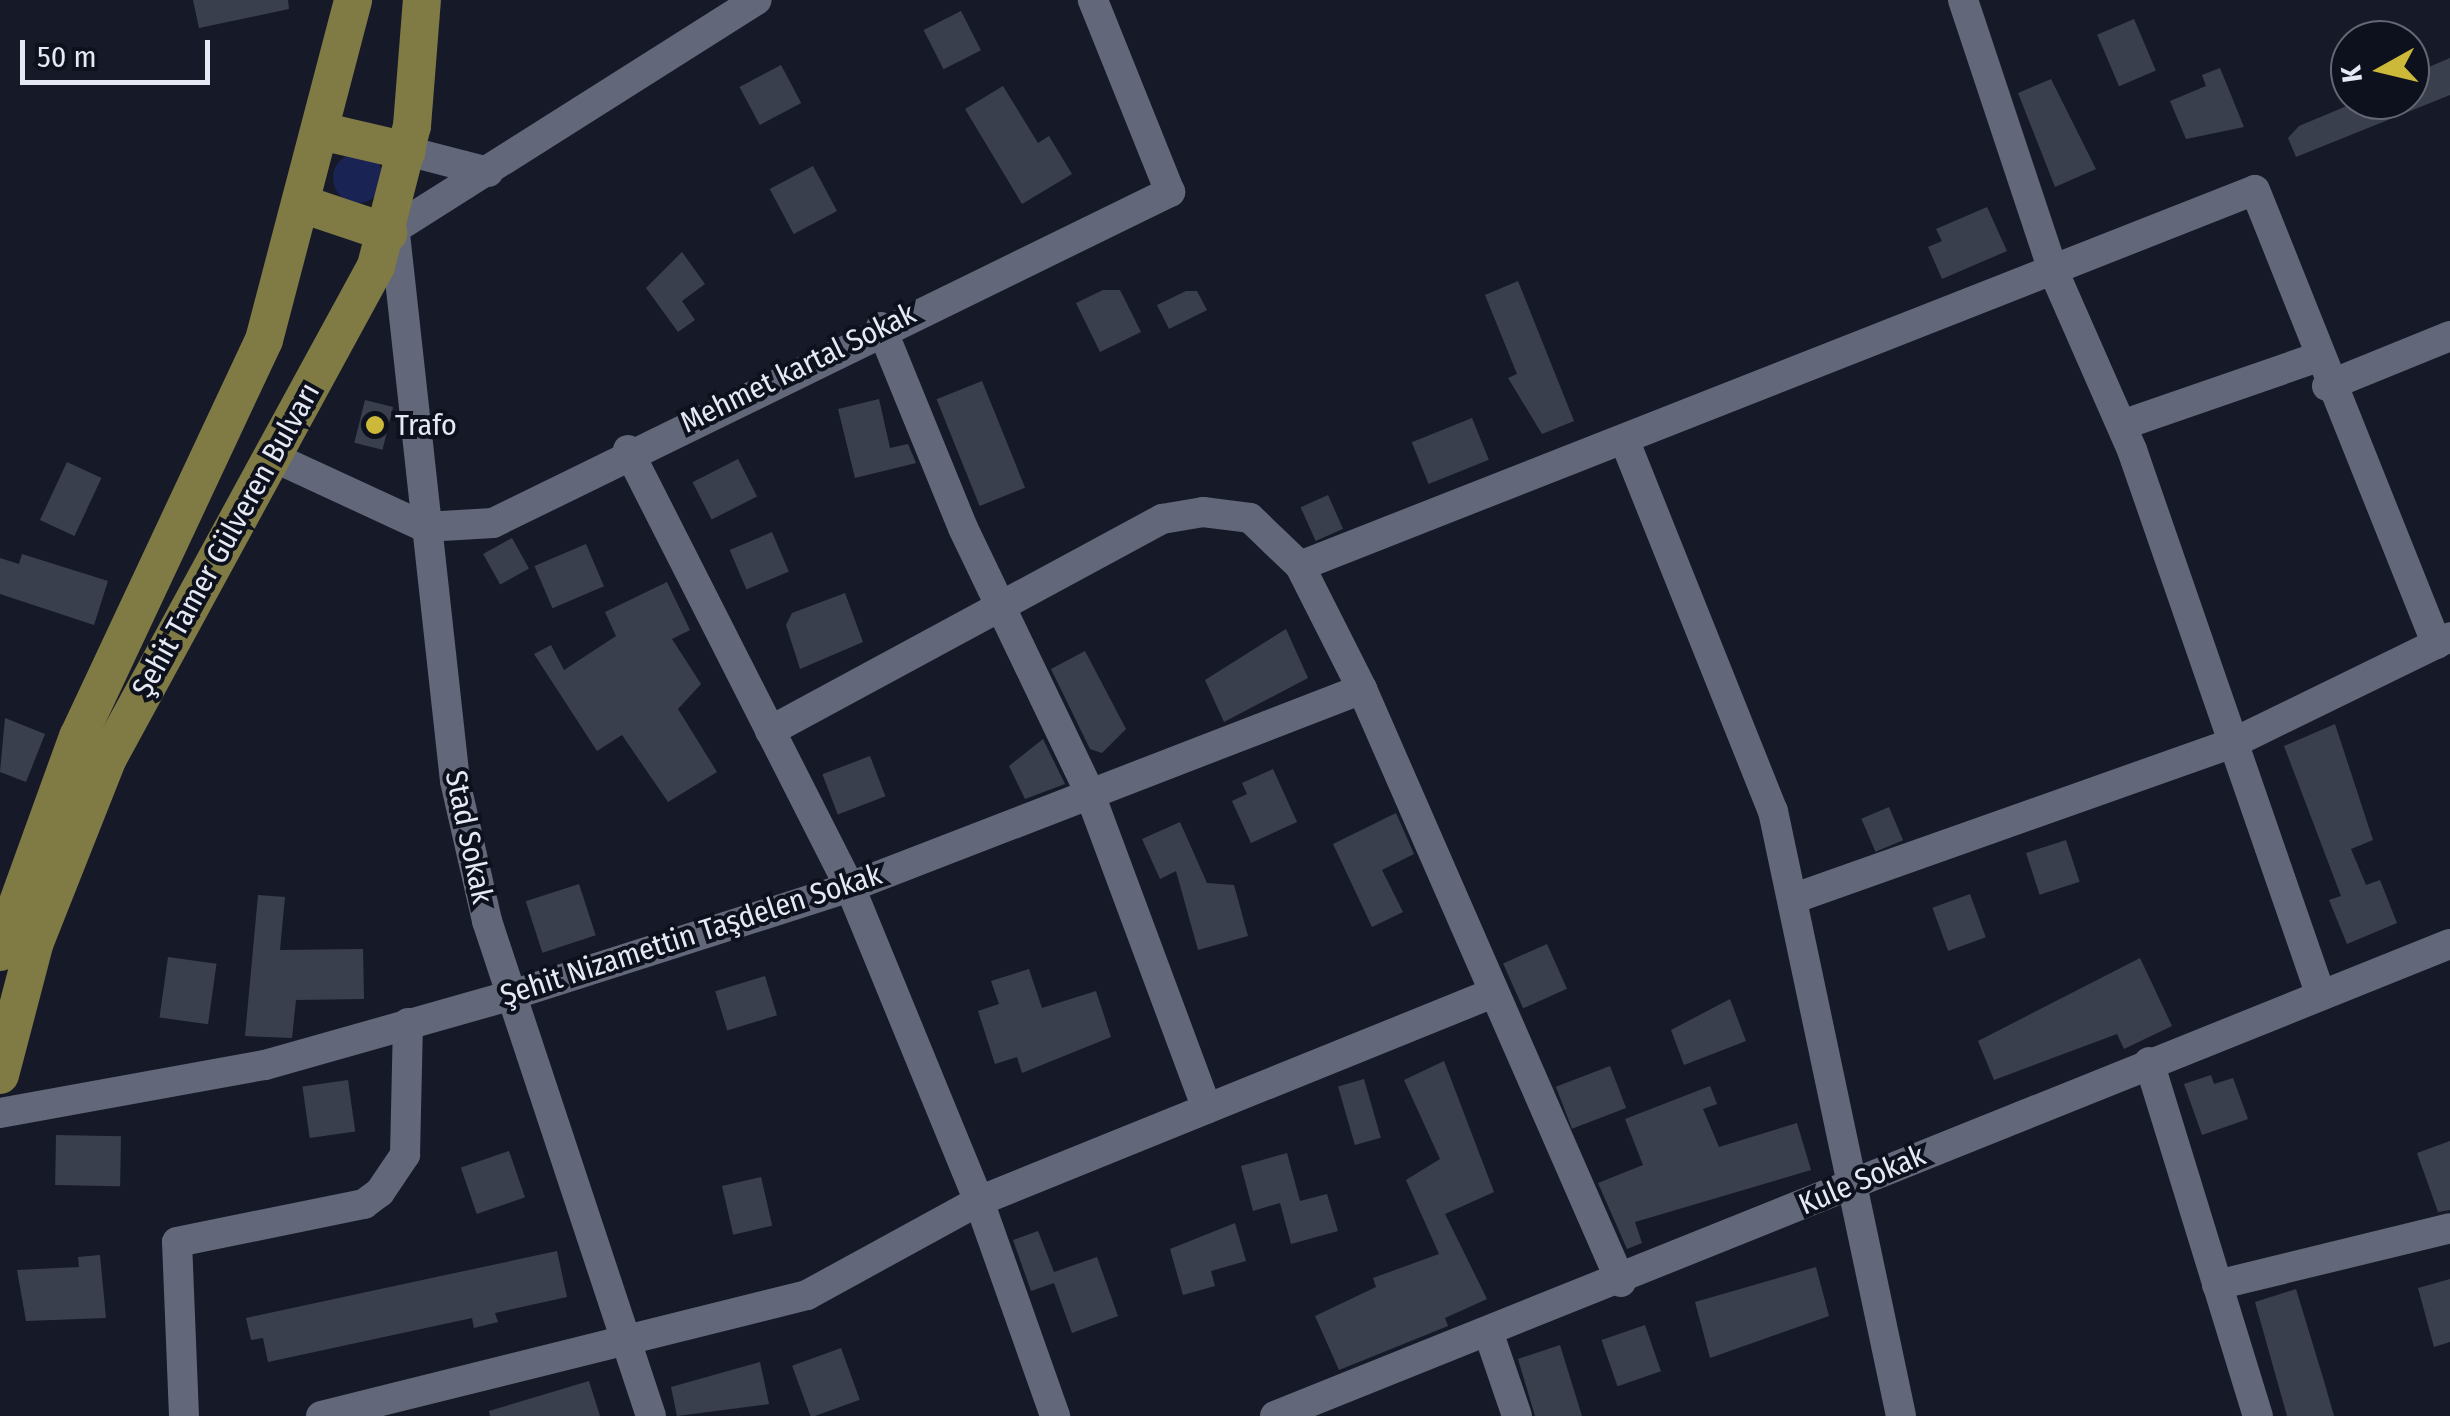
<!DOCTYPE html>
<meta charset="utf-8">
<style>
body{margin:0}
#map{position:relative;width:2450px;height:1416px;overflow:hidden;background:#161a28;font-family:"Fira Sans Condensed",sans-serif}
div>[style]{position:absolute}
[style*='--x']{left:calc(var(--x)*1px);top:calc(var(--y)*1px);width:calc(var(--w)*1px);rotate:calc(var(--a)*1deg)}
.green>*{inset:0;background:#192354}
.round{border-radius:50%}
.building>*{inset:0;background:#3a3f4e;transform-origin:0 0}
.minor>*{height:30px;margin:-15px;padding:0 15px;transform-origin:15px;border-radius:15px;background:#626879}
.major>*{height:38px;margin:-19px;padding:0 19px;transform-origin:19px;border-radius:19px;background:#807a45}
.dots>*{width:28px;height:28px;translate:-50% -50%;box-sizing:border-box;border:5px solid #0d111e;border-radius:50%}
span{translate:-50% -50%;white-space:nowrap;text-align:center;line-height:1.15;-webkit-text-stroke:8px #0d111e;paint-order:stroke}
.street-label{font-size:30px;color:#e6e9f3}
.poi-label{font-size:30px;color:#e6e9f3}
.left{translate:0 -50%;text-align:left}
.north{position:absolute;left:2330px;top:20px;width:100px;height:100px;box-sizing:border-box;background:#0d111e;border:2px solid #646773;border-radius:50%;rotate:262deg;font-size:28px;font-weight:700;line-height:40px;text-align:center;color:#e6e9f3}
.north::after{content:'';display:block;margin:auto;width:35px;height:45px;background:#ccb939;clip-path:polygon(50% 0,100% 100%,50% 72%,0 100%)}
.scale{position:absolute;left:20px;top:40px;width:190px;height:45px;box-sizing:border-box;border:5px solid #e6e9f3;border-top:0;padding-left:12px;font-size:30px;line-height:35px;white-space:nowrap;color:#e6e9f3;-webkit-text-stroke:8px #0d111e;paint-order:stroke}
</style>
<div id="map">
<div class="green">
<i class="round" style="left:333px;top:153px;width:50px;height:50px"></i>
</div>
<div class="building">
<i style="clip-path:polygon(193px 0,288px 0,289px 9px,199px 28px)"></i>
<i style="left:961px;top:11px;width:44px;height:42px;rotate:63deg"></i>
<i style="left:2134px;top:19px;width:56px;height:40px;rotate:67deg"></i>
<i style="clip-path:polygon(2450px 58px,2450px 95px,2296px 157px,2288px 138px,2299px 126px,2361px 100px,2411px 100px,2410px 75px)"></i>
<i style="left:781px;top:65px;width:43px;height:47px;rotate:62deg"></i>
<i style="clip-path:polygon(2220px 68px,2244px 127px,2186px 139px,2170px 101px,2206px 86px,2202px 75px)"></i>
<i style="clip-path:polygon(2051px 79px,2096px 169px,2055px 187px,2018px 93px)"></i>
<i style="clip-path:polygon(1003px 86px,1038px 143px,1049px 136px,1072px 174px,1022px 204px,965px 109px)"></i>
<i style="left:813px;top:166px;width:51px;height:49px;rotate:62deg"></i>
<i style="clip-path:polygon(1987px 207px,2007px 251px,1942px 279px,1928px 247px,1942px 241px,1936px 229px)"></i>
<i style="clip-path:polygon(682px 252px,705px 284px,682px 301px,695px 320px,678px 332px,646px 288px)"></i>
<i style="clip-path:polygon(1518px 281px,1574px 421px,1542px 434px,1508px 378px,1517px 374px,1485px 295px)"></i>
<i style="clip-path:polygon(1103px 290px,1120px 290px,1141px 332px,1100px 352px,1076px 303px)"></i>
<i style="clip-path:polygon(1186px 291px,1197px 291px,1207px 310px,1169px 329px,1157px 305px)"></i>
<i style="left:982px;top:381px;width:115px;height:49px;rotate:68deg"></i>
<i style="clip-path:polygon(879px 399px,890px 448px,908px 444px,916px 463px,855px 478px,838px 409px)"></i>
<i style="left:365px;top:400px;width:29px;height:44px;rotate:14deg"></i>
<i style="left:1472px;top:418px;width:45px;height:65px;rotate:68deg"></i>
<i style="left:738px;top:459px;width:42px;height:51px;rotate:63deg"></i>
<i style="left:67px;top:462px;width:38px;height:64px;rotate:25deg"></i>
<i style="left:1328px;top:495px;width:37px;height:30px;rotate:66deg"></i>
<i style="left:772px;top:532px;width:43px;height:46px;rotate:67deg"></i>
<i style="left:512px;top:538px;width:35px;height:33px;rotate:61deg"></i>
<i style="left:586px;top:544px;width:46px;height:56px;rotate:67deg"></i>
<i style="clip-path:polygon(22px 554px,108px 581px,94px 625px,0 594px,0 558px,19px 564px)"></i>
<i style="clip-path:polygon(667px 582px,690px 630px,672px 639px,701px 684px,678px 709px,717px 772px,668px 802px,622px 735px,597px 751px,534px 654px,551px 645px,564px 670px,616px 636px,605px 612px)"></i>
<i style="clip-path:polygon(845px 593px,863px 642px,800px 669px,786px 625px,792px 613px)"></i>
<i style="clip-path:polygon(1286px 629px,1308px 678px,1224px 722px,1205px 680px)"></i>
<i style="clip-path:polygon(1085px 651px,1126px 729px,1102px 753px,1090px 749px,1051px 669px)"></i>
<i style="clip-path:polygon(5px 718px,45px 734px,26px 782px,0 772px)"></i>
<i style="clip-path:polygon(2335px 724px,2373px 840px,2351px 849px,2366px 885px,2380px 880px,2397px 923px,2347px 944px,2329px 900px,2341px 896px,2284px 746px)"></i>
<i style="clip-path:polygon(1043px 739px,1065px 784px,1025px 799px,1009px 766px)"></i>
<i style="left:870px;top:756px;width:43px;height:51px;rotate:69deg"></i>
<i style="clip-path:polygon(1273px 769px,1297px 822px,1251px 843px,1232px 801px,1247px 794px,1242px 783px)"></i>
<i style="left:1889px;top:807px;width:36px;height:30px;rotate:67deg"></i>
<i style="clip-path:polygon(1396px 813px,1414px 854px,1382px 870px,1403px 912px,1372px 927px,1333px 844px)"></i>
<i style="clip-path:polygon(1180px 822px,1207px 883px,1234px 885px,1248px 936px,1198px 950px,1176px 871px,1160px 879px,1142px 839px)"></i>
<i style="left:2066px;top:840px;width:44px;height:42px;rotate:72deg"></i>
<i style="left:579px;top:884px;width:54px;height:56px;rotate:72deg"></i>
<i style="left:1970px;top:894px;width:46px;height:40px;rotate:70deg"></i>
<i style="clip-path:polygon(258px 895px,285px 897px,280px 950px,363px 949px,364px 999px,296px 1000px,292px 1038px,245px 1036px)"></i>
<i style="left:1547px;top:944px;width:49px;height:48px;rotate:66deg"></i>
<i style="left:168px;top:957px;width:49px;height:61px;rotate:8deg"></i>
<i style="clip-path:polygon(2140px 958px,2172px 1026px,2124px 1049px,2117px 1034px,1994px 1080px,1978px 1041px)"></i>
<i style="clip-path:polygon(1029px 969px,1042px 1008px,1096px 991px,1111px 1037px,1022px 1073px,1017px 1057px,995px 1064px,978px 1011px,999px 1004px,991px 981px)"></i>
<i style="left:765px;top:976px;width:41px;height:52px;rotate:73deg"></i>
<i style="clip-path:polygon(1730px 999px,1746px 1041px,1684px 1065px,1671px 1030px)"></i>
<i style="clip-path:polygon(1444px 1061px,1494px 1192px,1445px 1214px,1487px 1299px,1445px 1318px,1448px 1326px,1339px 1370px,1315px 1316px,1376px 1287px,1373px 1278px,1439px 1254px,1406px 1180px,1440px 1159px,1404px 1080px)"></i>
<i style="left:1610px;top:1066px;width:45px;height:58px;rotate:69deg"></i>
<i style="clip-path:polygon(2211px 1075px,2214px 1084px,2233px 1078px,2248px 1119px,2202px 1135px,2184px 1084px)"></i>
<i style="left:1364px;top:1079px;width:61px;height:27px;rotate:74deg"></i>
<i style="left:348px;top:1080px;width:52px;height:46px;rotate:82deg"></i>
<i style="clip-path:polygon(1710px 1086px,1717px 1104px,1703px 1109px,1719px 1147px,1797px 1123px,1811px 1170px,1635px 1222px,1642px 1243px,1627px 1249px,1598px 1183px,1643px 1165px,1625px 1119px)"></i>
<i style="left:56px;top:1135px;width:65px;height:50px;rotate:1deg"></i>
<i style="clip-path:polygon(2450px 1141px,2450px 1210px,2438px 1212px,2417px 1153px)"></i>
<i style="left:509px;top:1151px;width:49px;height:51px;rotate:71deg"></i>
<i style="clip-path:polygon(1287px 1153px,1300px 1201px,1327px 1194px,1338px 1231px,1291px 1244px,1280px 1203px,1253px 1211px,1241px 1166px)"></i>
<i style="left:761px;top:1177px;width:50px;height:40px;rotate:77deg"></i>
<i style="clip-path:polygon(1235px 1223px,1246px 1261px,1211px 1271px,1215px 1286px,1183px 1295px,1170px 1249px)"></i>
<i style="clip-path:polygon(1038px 1231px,1054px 1272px,1097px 1257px,1118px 1316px,1072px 1333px,1054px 1283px,1031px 1291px,1013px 1240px)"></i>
<i style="clip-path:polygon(557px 1251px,567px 1297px,495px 1313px,498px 1322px,474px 1328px,472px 1318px,268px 1362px,263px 1338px,251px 1340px,246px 1318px)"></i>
<i style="clip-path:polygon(100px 1255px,106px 1318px,26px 1321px,17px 1270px,79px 1267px,78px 1257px)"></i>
<i style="clip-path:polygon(1816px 1267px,1829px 1316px,1710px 1358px,1695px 1302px)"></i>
<i style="clip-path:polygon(2450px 1279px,2450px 1342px,2434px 1347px,2418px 1288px)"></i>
<i style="clip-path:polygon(2296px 1289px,2324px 1381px,2334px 1416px,2287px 1416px,2255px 1302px)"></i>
<i style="left:1645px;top:1325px;width:49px;height:46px;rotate:71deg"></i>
<i style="clip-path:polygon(1560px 1345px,1582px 1416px,1535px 1416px,1518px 1359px)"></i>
<i style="left:841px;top:1348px;width:55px;height:52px;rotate:70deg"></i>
<i style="clip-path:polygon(760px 1362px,769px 1404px,677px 1416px,671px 1387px)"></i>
<i style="clip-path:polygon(589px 1381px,600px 1416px,490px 1416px,489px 1411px)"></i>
</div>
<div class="minor">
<i style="--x:1963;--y:0;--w:285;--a:71.6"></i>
<i style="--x:2053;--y:270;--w:197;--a:66.3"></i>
<i style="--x:2132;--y:450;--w:575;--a:70.9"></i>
<i style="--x:407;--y:151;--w:84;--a:14.5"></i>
<i style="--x:388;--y:233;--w:436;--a:-32.3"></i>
<i style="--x:395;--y:234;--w:550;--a:83.74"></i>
<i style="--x:455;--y:781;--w:144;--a:77.1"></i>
<i style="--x:487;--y:921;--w:521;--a:71.67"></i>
<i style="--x:881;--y:327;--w:217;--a:67.8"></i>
<i style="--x:963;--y:528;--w:289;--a:64.4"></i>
<i style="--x:1088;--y:789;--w:341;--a:69.6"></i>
<i style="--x:2327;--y:386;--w:133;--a:-22.1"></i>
<i style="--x:2122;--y:425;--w:205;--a:-19.1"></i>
<i style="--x:1624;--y:439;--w:401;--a:68.2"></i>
<i style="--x:1773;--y:811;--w:618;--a:78.05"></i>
<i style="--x:628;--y:450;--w:490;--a:63.1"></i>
<i style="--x:850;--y:887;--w:339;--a:67.7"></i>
<i style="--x:979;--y:1201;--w:228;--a:70.5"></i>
<i style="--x:271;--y:456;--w:170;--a:24.8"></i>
<i style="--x:425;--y:527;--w:68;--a:-3.4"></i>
<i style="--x:493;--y:523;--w:754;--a:-26.06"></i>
<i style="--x:1170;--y:192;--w:207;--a:-111.9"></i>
<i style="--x:1300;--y:566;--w:1026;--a:-21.49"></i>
<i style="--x:2255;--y:190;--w:489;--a:68.2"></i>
<i style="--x:770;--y:731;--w:446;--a:-28.4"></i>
<i style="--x:1162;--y:519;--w:42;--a:-9.7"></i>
<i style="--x:1203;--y:512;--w:47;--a:7.3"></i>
<i style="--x:1250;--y:518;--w:69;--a:43.8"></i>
<i style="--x:1300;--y:566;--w:138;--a:63.2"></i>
<i style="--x:1362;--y:689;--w:647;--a:66.41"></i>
<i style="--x:1795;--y:898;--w:467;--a:-19.5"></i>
<i style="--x:2235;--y:742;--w:239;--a:-26"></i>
<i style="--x:2149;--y:1062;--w:370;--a:72.9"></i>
<i style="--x:0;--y:1113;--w:269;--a:-10.3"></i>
<i style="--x:265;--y:1065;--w:257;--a:-15.8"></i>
<i style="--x:512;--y:995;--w:355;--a:-17.7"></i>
<i style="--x:850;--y:887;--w:549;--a:-21.14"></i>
<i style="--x:2217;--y:1285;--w:240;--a:-13.7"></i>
<i style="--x:1490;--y:1337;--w:83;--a:71.1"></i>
<i style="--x:184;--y:1416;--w:174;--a:-92.3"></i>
<i style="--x:177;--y:1242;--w:191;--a:-11.5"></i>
<i style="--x:364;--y:1204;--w:20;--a:-37"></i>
<i style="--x:380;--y:1192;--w:45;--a:-56"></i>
<i style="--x:405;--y:1155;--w:132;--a:-88.7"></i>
<i style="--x:321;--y:1416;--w:501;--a:-13.98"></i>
<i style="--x:807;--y:1295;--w:196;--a:-28.7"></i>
<i style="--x:979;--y:1201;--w:554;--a:-22.03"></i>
<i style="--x:1275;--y:1416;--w:1266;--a:-21.89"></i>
</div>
<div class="major">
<i style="--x:325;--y:132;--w:84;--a:13"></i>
<i style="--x:305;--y:205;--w:88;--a:18.6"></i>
<i style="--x:0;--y:952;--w:229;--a:-70.1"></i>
<i style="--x:78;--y:737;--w:438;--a:-64.9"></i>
<i style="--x:264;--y:340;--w:351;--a:-75.3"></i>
<i style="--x:0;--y:1075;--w:138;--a:-75.3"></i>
<i style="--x:35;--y:942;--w:198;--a:-68.4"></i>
<i style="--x:108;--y:758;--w:560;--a:-61.42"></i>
<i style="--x:376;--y:266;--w:145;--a:-75.6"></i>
<i style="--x:412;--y:126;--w:126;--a:-85.5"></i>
</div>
<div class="dots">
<i style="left:375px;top:425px;background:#ccb939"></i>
</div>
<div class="street-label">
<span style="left:798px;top:368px;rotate:-26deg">Mehmet kartal Sokak</span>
<span style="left:226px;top:540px;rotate:-61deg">Şehit Tamer Gülveren Bulvarı</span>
<span style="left:469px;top:837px;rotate:78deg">Stad Sokak</span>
<span style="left:691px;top:935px;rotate:-18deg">Şehit Nizamettin Taşdelen Sokak</span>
<span style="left:1862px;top:1180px;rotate:-23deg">Kule Sokak</span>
</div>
<div class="poi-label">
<span class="left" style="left:395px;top:425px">Trafo</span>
</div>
<div class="north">K</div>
<div class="scale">50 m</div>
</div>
